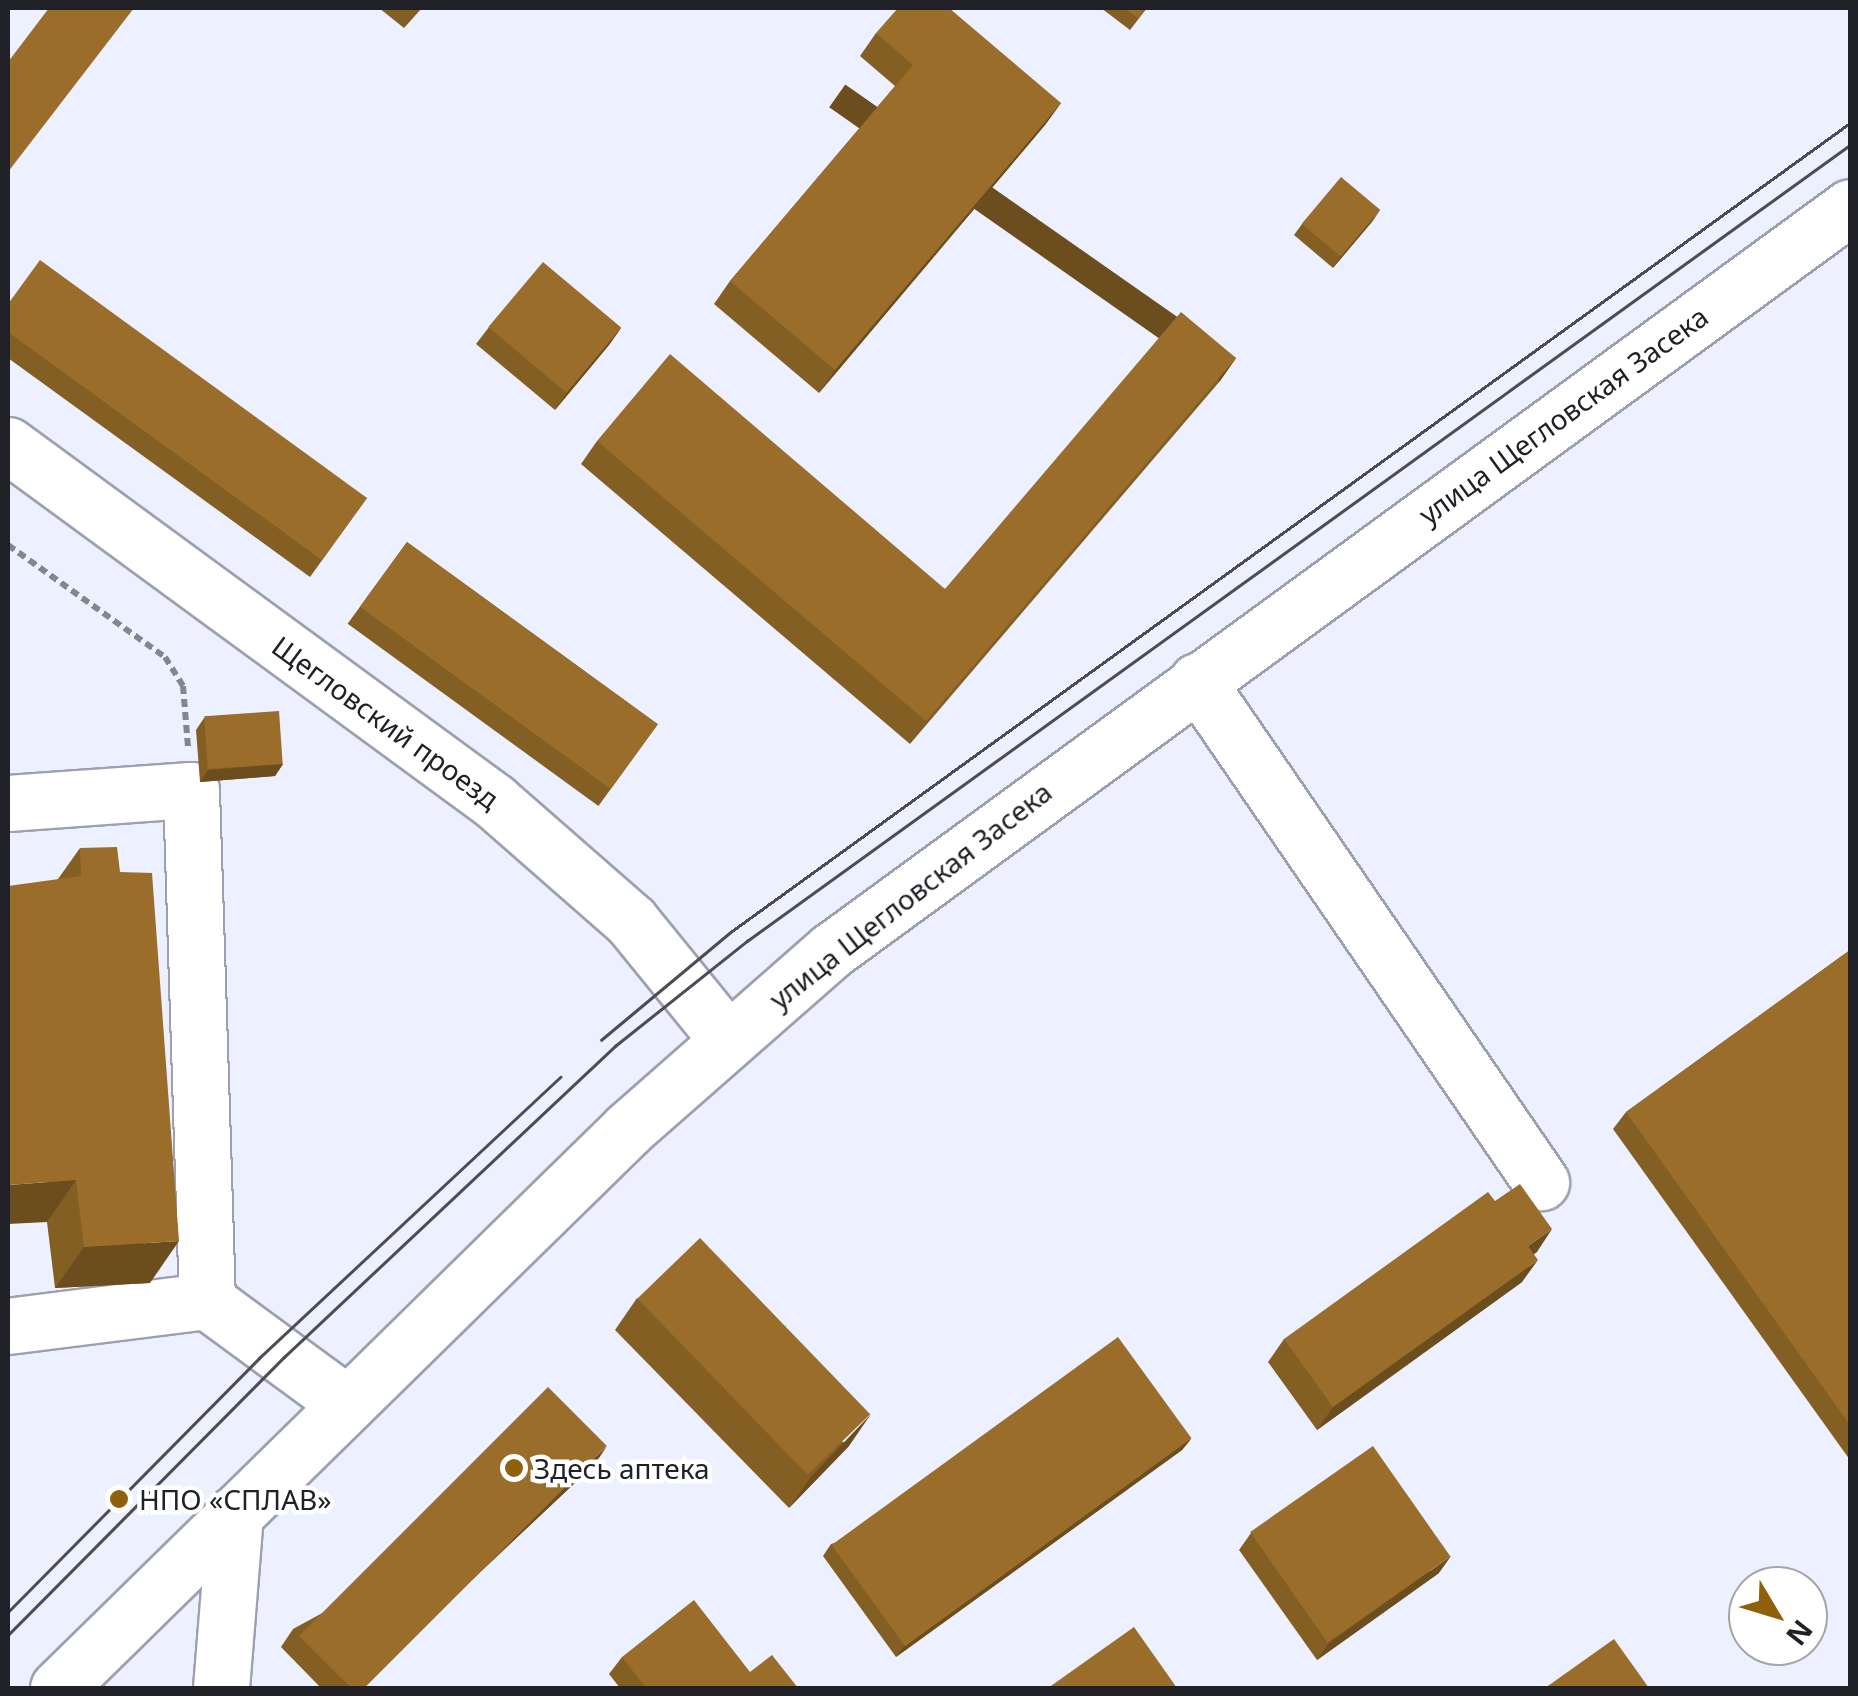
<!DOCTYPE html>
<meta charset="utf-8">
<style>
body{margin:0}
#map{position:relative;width:1858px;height:1696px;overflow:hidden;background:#edf0ff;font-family:"Noto Sans",sans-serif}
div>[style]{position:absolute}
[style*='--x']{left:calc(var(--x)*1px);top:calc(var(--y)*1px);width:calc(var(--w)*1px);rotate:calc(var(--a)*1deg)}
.path>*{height:6px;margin-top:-3px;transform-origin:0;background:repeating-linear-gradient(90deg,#83858f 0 8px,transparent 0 13px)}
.roads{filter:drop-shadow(2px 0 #9da0ae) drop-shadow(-2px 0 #9da0ae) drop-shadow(0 2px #9da0ae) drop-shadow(0 -2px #9da0ae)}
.minor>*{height:55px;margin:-27.5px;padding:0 27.5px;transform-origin:27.5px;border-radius:27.5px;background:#fff}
.tram>*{height:2.5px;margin:-1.25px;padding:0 1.25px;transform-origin:1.25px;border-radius:1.25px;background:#4c4d54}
.wall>*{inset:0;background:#845f24;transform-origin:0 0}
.shaded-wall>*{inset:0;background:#6c4d1d;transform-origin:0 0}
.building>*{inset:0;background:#9a6e2a;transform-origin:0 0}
.dots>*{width:28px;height:28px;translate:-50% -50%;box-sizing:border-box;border:5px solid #fff;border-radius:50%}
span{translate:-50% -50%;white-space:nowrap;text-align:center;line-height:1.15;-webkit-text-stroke:9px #fff;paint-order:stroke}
.street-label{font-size:28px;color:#202126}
.poi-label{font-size:28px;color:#202126}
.left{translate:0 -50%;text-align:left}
.frame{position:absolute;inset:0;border:10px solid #202126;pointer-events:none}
.north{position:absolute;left:1728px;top:1566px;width:100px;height:100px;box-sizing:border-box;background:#fff;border:2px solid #a6a6a8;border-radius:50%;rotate:128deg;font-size:28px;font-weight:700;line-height:40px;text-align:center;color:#202126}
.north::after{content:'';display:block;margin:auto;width:35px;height:45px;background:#90610c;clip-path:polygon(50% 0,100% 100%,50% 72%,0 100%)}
</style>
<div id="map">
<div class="path">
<i style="--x:8;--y:545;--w:193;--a:35.5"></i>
<i style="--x:165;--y:657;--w:34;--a:58"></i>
<i style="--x:183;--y:686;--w:61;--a:85.3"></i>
</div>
<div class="roads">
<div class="minor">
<i style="--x:8;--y:445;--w:602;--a:36.22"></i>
<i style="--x:494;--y:801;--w:182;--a:41.2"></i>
<i style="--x:631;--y:921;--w:152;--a:50.9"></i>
<i style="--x:1197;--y:681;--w:608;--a:55.53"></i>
<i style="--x:8;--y:803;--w:183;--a:-4.1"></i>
<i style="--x:191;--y:790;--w:511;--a:88.21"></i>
<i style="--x:8;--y:1326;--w:201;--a:-7.2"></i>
<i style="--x:207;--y:1301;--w:174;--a:36.3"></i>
<i style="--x:58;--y:1688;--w:798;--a:-44.44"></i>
<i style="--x:628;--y:1129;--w:271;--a:-41.3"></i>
<i style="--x:832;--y:950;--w:1260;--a:-36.12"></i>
<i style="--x:221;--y:1688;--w:175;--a:-85.4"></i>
</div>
</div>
<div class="tram">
<i style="--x:601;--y:1040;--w:170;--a:-39.8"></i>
<i style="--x:732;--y:931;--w:1379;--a:-35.86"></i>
<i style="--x:8;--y:1612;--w:357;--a:-45.3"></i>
<i style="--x:259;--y:1358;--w:412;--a:-43"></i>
<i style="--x:8;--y:1635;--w:392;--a:-45.2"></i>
<i style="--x:284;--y:1357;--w:454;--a:-43.2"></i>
<i style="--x:615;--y:1046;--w:169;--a:-38.5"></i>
<i style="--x:747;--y:941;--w:1360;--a:-35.82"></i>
</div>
<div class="wall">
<i style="clip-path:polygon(379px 8px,422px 8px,404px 28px)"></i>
<i style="clip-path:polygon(1101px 8px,1147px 8px,1130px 30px)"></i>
<i style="clip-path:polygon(876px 33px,1061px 103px,1045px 125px,819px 393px,714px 304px,730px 281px,895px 86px,860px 56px)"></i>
<i style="clip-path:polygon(1380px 210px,1333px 268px,1294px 235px,1302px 224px)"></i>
<i style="clip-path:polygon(8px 304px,367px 498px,310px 577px,8px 358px)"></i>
<i style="clip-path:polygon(489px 327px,621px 328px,609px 345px,555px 410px,476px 344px)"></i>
<i style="clip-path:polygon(1236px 358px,1220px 381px,910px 744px,581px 464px,597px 441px,945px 589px)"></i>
<i style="left:407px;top:542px;width:310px;height:101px;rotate:36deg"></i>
<i style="clip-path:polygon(204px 718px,283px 764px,275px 776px,200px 782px,196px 730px)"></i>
<i style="clip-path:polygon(80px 848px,150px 1283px,55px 1288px,47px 1222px,58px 879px)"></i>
<i style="clip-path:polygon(1850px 950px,1850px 1460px,1613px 1129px,1626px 1112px)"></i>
<i style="clip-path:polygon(1537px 1252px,1534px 1254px,1522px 1282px,1317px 1430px,1268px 1362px,1284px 1339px)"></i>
<i style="clip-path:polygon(637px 1298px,849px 1446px,789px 1508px,615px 1330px)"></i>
<i style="clip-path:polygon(1191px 1439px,1182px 1450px,896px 1657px,823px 1556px,831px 1544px)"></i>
<i style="clip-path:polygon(595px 1464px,357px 1688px,321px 1688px,281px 1647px,293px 1629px)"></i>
<i style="clip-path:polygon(1251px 1533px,1439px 1573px,1317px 1660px,1239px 1550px)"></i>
<i style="clip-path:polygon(622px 1657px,750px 1672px,798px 1688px,620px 1688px,609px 1674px)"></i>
</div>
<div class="shaded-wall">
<i style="clip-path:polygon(1061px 103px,1045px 125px,819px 393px,835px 370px)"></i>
<i style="clip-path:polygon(1380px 210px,1372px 222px,1333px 268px,1341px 256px)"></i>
<i style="clip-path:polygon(621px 328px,609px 345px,555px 410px,567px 392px)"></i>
<i style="left:1236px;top:358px;width:28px;height:477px;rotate:125deg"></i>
<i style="clip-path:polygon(283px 764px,275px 776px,200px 782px,208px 770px)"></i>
<i style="clip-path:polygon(76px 1180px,47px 1222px,8px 1224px,8px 1185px)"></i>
<i style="clip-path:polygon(1552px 1229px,1537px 1252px,1512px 1269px,1528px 1246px)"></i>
<i style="clip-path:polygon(179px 1241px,150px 1283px,55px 1288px,84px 1247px)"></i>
<i style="clip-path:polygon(1538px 1260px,1522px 1282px,1317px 1430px,1333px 1407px)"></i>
<i style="clip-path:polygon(871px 1414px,849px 1446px,789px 1508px,811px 1477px)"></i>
<i style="clip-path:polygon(1191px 1439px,1182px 1450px,896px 1657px,904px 1646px)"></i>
<i style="clip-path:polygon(607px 1446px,595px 1464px,357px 1688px,351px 1688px)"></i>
<i style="clip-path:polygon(1451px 1556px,1439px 1573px,1317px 1660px,1329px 1643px)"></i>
</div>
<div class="building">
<i style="clip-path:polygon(49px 8px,134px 8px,8px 172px,8px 62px)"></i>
<i style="clip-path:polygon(898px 8px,949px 8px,1061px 103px,835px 370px,730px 281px,913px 65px,876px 33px)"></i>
<i style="clip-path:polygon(1124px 8px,1146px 8px,1138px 18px)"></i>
<i style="left:1341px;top:177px;width:51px;height:61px;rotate:40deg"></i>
<i style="clip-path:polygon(40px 260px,367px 498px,322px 560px,8px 332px,8px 304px)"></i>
<i style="left:543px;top:262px;width:102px;height:85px;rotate:40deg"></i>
<i style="clip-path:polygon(1181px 312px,1236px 358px,926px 721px,597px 441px,670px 354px,945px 589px)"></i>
<i style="left:407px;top:542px;width:310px;height:80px;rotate:36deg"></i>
<i style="left:279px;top:711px;width:53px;height:75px;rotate:86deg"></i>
<i style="clip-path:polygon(117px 847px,120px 872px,152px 873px,179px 1241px,84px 1247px,76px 1180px,8px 1185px,8px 886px,81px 876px,80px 848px)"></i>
<i style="clip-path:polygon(1850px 950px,1850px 1425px,1626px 1112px)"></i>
<i style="clip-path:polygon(1520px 1184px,1552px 1229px,1528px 1246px,1538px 1260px,1333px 1407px,1284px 1339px,1488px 1192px,1495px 1201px)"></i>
<i style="left:700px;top:1238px;width:245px;height:87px;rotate:46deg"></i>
<i style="left:1118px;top:1337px;width:125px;height:354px;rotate:54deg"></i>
<i style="left:548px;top:1387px;width:83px;height:352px;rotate:45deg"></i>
<i style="left:1373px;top:1446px;width:135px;height:150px;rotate:55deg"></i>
<i style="clip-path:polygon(694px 1600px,750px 1672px,772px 1655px,798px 1688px,646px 1688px,622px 1657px)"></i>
<i style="clip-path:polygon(1134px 1627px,1177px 1688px,1048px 1688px)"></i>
<i style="clip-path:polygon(1614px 1639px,1649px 1688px,1545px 1688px)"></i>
</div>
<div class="dots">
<i style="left:514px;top:1468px;background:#90610c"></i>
<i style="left:119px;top:1499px;background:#90610c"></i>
</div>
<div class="street-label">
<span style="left:1563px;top:415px;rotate:-36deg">улица Щегловская Засека</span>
<span style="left:386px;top:722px;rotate:36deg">Щегловский проезд</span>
<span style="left:910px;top:895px;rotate:-38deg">улица Щегловская Засека</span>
</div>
<div class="poi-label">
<span class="left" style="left:534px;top:1468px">Здесь аптека</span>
<span class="left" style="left:139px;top:1499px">НПО «СПЛАВ»</span>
</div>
<div class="frame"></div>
<div class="north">N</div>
</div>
